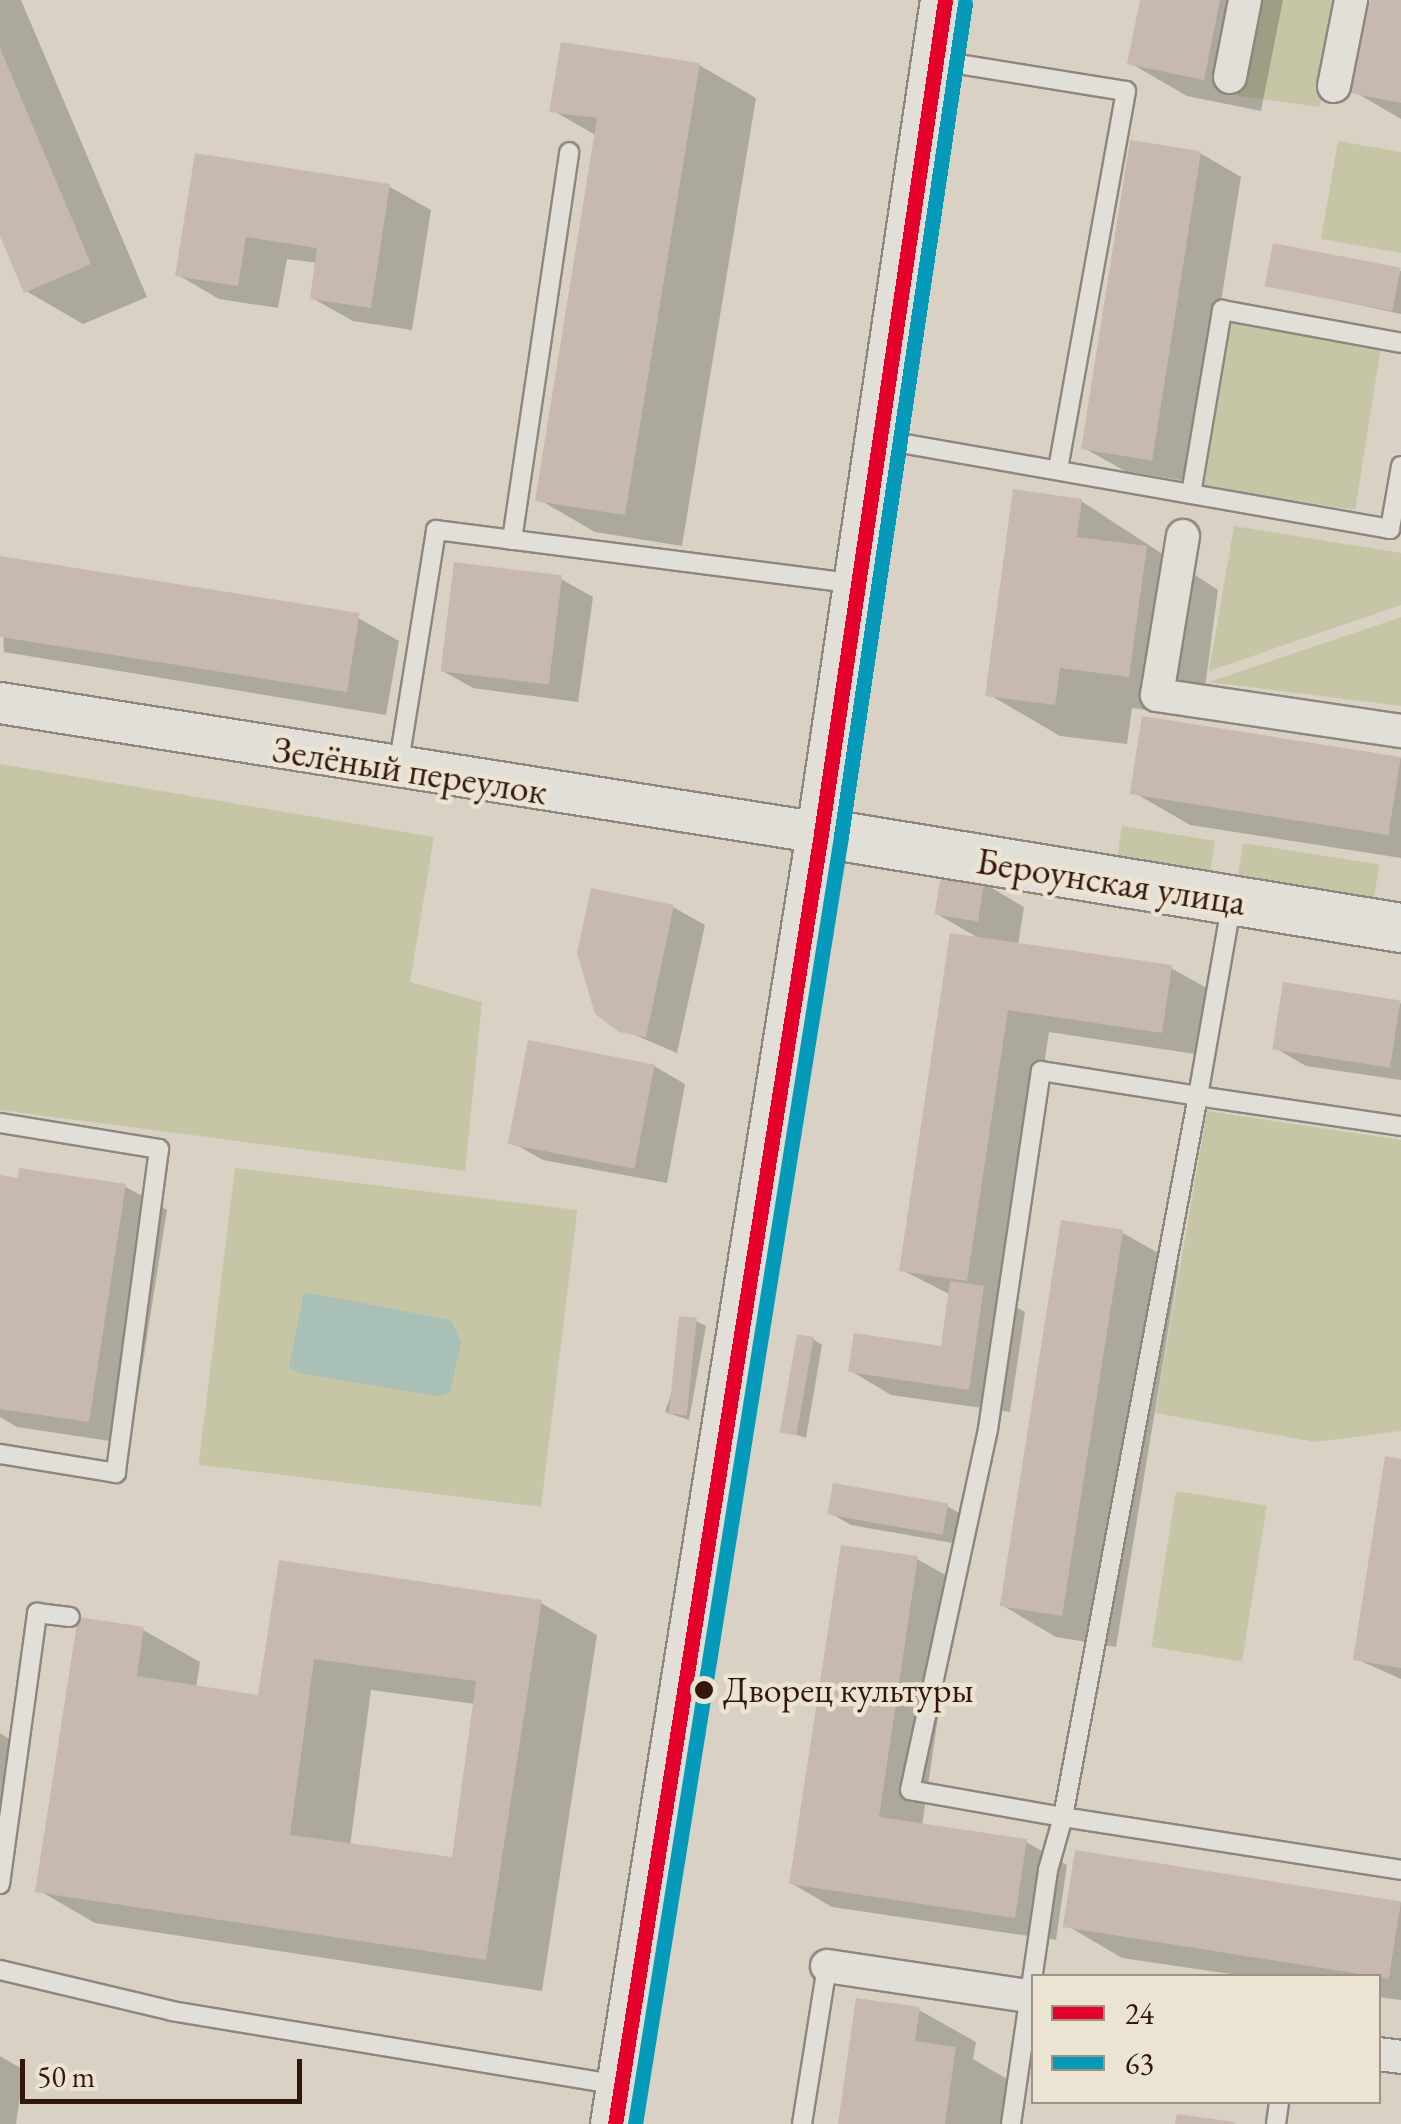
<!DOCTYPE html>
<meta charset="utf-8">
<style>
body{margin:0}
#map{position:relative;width:1401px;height:2124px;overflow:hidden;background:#d9d2c4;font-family:"EB Garamond",serif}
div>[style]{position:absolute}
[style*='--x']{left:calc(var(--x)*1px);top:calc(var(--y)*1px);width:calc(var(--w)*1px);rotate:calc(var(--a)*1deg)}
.green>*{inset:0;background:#c6c6a6;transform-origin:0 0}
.water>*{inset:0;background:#a9c0b6}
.shadow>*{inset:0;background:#0003}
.building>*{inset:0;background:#c8b9b0;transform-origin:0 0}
.roads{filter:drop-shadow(2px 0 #8f877e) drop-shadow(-2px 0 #8f877e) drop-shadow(0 2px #8f877e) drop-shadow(0 -2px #8f877e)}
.service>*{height:18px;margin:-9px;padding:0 9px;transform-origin:9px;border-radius:9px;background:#e2dfd8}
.minor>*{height:32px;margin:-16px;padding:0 16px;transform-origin:16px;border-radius:16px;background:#e2dfd8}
.tertiary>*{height:40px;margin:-20px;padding:0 20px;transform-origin:20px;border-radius:20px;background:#e2dfd8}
.secondary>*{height:48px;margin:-24px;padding:0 24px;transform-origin:24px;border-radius:24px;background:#e2dfd8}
.bus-1>*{height:15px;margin:-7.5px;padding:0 7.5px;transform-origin:7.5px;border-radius:7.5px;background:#e4002b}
.bus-2>*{height:15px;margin:-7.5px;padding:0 7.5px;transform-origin:7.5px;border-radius:7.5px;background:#059aba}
.dots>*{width:28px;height:28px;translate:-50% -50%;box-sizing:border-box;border:5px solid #ece4d3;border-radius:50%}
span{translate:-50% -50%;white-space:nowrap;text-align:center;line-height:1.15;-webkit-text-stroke:9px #ece4d3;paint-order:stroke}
.bus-label{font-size:36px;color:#34170b}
.left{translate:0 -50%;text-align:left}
.street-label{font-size:38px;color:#34170b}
.legend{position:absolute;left:1031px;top:1974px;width:350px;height:130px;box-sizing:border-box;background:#ece4d3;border:2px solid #a29283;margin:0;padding:12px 18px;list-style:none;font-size:30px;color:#34170b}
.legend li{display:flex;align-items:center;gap:20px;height:50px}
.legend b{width:50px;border:2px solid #a29283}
.scale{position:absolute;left:20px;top:2059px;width:282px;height:45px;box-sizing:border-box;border:5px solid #34170b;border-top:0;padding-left:12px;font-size:30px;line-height:35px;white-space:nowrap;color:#34170b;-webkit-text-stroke:8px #ece4d3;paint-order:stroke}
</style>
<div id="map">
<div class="green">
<i style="clip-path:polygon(1258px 0,1340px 0,1320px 107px,1238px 96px)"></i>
<i style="clip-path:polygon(1338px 141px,1401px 152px,1401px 253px,1321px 239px)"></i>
<i style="left:1230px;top:322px;width:153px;height:166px;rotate:9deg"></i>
<i style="clip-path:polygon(1234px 526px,1401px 553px,1401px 605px,1209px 671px)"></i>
<i style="clip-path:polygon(1401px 617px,1401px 706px,1209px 682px)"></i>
<i style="clip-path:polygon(0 764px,434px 837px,410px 982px,482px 1002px,465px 1171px,0 1110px)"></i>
<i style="left:1122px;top:826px;width:94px;height:41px;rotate:9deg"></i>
<i style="left:1243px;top:843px;width:138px;height:44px;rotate:9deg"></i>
<i style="clip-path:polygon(1207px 1111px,1401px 1140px,1401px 1431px,1315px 1442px,1155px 1413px)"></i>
<i style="left:235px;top:1168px;width:345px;height:299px;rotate:7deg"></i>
<i style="left:1176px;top:1491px;width:92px;height:158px;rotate:9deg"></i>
</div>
<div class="water">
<i style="clip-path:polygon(304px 1292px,451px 1320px,461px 1342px,450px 1392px,437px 1396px,299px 1373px,289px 1367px)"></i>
</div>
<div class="shadow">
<i style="clip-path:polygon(0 0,21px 0,147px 297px,83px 324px,26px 291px,0 230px)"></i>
<i style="clip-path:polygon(1143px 0,1283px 0,1261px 111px,1187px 96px,1130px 63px)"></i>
<i style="clip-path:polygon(1373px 0,1401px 0,1401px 119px,1353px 91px)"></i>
<i style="clip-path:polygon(699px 65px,756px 98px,682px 546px,595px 532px,538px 499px,597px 136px,552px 110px)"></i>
<i style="clip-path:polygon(1200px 153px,1241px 177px,1192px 482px,1125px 471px,1084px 448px)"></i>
<i style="clip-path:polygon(197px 156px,390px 187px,431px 210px,412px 330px,353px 321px,312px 298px,318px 263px,287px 259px,278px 308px,219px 299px,178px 275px)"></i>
<i style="clip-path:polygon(1401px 271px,1401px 314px,1268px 285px)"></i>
<i style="clip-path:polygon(1081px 501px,1218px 590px,1201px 717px,1132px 708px,1127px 744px,1060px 736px,988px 694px)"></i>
<i style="clip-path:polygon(0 558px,358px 618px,399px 641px,386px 715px,4px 652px)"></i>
<i style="clip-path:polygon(561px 579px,593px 597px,578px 702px,473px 688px,441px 670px)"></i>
<i style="clip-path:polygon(1401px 758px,1401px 858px,1190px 825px,1133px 792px)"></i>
<i style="clip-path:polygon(983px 883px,1024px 907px,1018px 945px,1171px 968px,1212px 991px,1202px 1055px,1049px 1032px,1008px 1302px,1025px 1312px,1010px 1412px,891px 1395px,851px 1371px,943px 1349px,951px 1295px,902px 1270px,982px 940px,937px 914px)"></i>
<i style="clip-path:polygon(673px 907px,705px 925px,677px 1053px,621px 1029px)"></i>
<i style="clip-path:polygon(1401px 1003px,1401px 1080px,1306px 1066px,1275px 1048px)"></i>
<i style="clip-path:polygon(654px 1066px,685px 1084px,667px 1183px,543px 1160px,511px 1142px)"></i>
<i style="clip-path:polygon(0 1178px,126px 1187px,167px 1210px,130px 1444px,17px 1427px,0 1417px)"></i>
<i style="clip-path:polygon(1123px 1233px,1179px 1265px,1116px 1647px,1056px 1637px,1000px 1604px)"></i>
<i style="clip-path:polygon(696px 1321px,706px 1326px,689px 1420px,665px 1412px)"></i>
<i style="clip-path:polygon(813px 1339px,822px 1345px,806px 1438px,782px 1430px)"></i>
<i style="clip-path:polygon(1401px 1461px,1401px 1679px,1356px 1659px)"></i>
<i style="clip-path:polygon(947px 1506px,968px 1518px,964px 1545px,851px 1525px,830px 1513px)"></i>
<i style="clip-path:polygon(917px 1559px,958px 1582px,922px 1826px,1026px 1842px,1067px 1865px,1056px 1940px,832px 1907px,791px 1883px)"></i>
<i style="clip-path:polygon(evenodd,281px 1563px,541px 1603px,597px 1635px,542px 1991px,95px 1923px,38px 1890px,143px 1630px,200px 1662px,196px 1688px,260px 1698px,281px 1563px,371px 1690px,475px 1704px,454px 1860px,350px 1846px,371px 1690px)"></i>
<i style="clip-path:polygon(0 1733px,9px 1739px,0 1799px)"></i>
<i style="clip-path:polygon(1401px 1902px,1401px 2000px,1378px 1997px,1378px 1976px,1244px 1976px,1122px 1958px,1066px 1925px)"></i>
<i style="clip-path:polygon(919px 2010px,976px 2042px,973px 2059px,1012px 2082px,1006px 2124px,841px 2124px)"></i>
<i style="clip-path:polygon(0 2056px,24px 2070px,16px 2124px,0 2124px)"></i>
</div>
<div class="building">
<i style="clip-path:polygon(1140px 0,1220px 0,1204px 80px,1127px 64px)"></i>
<i style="clip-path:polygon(1370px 0,1401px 0,1401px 103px,1350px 93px)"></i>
<i style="clip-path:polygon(561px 42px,700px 63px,625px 515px,535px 501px,597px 118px,549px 112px)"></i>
<i style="clip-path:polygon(0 48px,91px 264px,24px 293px,0 236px)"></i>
<i style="left:1130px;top:140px;width:72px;height:313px;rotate:9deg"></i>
<i style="clip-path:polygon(195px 153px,390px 184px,371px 308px,310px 299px,317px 248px,246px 237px,238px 286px,175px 276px)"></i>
<i style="left:1273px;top:243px;width:130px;height:44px;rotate:11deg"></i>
<i style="clip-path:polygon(1013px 489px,1082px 499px,1077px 537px,1147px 546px,1129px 677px,1060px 668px,1055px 705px,985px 696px)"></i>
<i style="left:0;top:556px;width:364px;height:80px;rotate:9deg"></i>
<i style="left:454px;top:562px;width:109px;height:110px;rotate:7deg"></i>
<i style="left:1142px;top:716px;width:262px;height:79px;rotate:9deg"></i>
<i style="left:941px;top:874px;width:44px;height:41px;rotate:9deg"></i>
<i style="clip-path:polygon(591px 888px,674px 905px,646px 1037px,619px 1032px,595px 1014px,577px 953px)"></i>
<i style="clip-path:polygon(950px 933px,1172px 965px,1162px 1033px,1008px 1010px,967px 1281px,899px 1271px)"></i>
<i style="left:1283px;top:982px;width:119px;height:68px;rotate:9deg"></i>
<i style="left:528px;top:1040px;width:129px;height:106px;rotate:11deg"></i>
<i style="clip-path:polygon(19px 1168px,126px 1184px,89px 1422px,0 1409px,0 1175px,18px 1178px)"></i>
<i style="left:1061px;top:1220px;width:63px;height:391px;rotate:9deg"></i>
<i style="clip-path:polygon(950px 1281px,984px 1286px,969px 1390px,848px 1372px,854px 1333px,941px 1346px)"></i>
<i style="left:679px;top:1316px;width:18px;height:98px;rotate:6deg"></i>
<i style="left:797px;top:1334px;width:17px;height:100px;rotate:10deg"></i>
<i style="clip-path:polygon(1385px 1456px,1401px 1459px,1401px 1668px,1353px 1660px)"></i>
<i style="left:833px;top:1483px;width:117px;height:32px;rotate:10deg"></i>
<i style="clip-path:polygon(841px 1545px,918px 1556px,879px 1817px,1027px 1839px,1015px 1918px,789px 1884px)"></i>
<i style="clip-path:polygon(evenodd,279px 1560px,542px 1600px,486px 1960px,35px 1892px,78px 1617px,144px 1627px,137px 1676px,258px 1695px,279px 1560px,314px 1659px,476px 1681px,452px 1857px,290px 1835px,314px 1659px)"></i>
<i style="left:1075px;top:1850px;width:330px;height:78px;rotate:9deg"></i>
<i style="clip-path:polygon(856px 1998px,920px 2007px,915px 2041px,956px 2047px,945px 2124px,838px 2124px)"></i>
<i style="clip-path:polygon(1177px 2114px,1235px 2122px,1234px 2124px,1175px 2124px)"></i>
</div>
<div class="roads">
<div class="service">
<i style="--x:940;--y:61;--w:188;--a:9.2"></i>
<i style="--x:1126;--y:91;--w:385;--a:100.2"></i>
<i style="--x:883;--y:440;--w:515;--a:9.96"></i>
<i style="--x:1390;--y:529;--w:64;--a:-80.1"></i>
<i style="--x:1191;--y:494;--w:187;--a:-80.4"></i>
<i style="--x:1222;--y:310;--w:182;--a:10.4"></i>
<i style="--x:512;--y:540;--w:392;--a:-81.6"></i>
<i style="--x:398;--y:768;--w:241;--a:-80.9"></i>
<i style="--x:436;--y:530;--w:422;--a:7.3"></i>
<i style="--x:0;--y:1123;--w:161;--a:9.3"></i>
<i style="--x:159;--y:1149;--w:327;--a:97.6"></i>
<i style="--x:116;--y:1473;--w:118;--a:-170.7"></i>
<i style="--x:1401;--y:1126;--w:205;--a:-171.6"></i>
<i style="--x:1198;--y:1096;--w:734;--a:100.61"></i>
<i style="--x:1063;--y:1817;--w:342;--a:8.9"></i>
<i style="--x:0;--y:1884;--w:274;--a:-82.2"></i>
<i style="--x:37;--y:1613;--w:33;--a:7"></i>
<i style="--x:0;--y:1970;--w:177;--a:13.4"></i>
<i style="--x:172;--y:2011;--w:454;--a:9.4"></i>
<i style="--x:802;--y:2124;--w:160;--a:-81"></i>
<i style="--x:1011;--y:2124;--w:257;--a:-81.7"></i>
<i style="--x:1048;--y:1870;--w:55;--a:-74.2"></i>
<i style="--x:1063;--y:1817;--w:155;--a:-170"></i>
<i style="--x:910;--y:1790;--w:369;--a:-77.8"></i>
<i style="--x:988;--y:1429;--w:362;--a:-81.6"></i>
<i style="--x:1041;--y:1071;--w:159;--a:9"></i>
<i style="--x:1198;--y:1096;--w:197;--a:-80.1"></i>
<i style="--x:1276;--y:2124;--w:22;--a:-82"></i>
</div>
<div class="minor">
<i style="--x:1230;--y:77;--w:78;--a:-79"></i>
<i style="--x:1334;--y:86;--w:88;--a:-78.8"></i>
<i style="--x:1183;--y:536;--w:161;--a:99.3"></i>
<i style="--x:1157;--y:695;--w:247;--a:8.4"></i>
<i style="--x:827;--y:1966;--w:209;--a:8.5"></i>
<i style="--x:1378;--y:2054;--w:23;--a:7"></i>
</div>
<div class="tertiary">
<i style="--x:0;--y:703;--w:831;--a:9"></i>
</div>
<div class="secondary">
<i style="--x:821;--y:833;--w:588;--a:9.3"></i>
<i style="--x:615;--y:2124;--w:1307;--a:-80.93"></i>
<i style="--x:821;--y:833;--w:842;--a:-81.53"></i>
</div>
</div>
<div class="bus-1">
<i style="--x:615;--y:2124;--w:1307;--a:-80.93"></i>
<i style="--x:821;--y:833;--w:842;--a:-81.53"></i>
</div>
<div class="bus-2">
<i style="--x:635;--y:2124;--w:1304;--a:-80.91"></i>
<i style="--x:841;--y:836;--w:842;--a:-81.53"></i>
</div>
<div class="dots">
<i style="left:704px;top:1690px;background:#34170b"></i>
</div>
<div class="bus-label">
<span class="left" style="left:723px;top:1690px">Дворец культуры</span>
</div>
<div class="street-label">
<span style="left:410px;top:770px;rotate:9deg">Зелёный переулок</span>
<span style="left:1111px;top:881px;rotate:9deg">Бероунская улица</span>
</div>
<ul class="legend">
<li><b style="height:12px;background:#e4002b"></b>24</li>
<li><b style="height:12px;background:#059aba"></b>63</li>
</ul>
<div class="scale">50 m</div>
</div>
